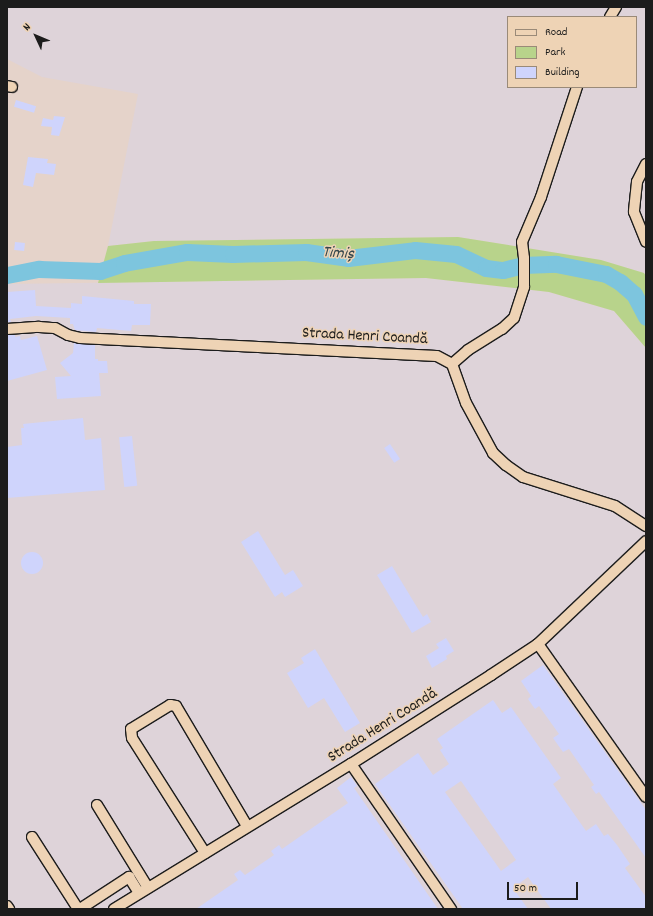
<!DOCTYPE html>
<meta charset="utf-8">
<style>
body{margin:0}
#map{position:relative;width:653px;height:916px;overflow:hidden;background:#e5d3ca;font-family:Dekko,sans-serif}
div>[style]{position:absolute}
[style*='--x']{left:calc(var(--x)*1px);top:calc(var(--y)*1px);width:calc(var(--w)*1px);rotate:calc(var(--a)*1deg)}
.built>*{inset:0;background:#ded3d9}
.green>*{inset:0;background:#b8d38b}
.river>*{height:17px;margin:-8.5px;padding:0 8.5px;transform-origin:8.5px;border-radius:8.5px;background:#7dc5de}
.building>*{inset:0;background:#cfd4fc;transform-origin:0 0}
.round{border-radius:50%}
.roads{filter:drop-shadow(1px 0 #1c1c1c) drop-shadow(-1px 0 #1c1c1c) drop-shadow(0 1px #1c1c1c) drop-shadow(0 -1px #1c1c1c)}
.minor>*{height:10px;margin:-5px;padding:0 5px;transform-origin:5px;border-radius:5px;background:#eed3b5}
span{translate:-50% -50%;white-space:nowrap;text-align:center;line-height:1.15;-webkit-text-stroke:3px #eed3b5;paint-order:stroke}
.street-label{font-size:16px;color:#1c1c1c}
.water-label{font-size:17px;color:#34464c;font-style:italic}
.frame{position:absolute;inset:0;border:8px solid #1c1c1c;pointer-events:none}
.legend{position:absolute;left:507px;top:16px;width:130px;height:72px;box-sizing:border-box;background:#eed3b5;border:1px solid #9a8a78;margin:0;padding:5px 7px;list-style:none;font-size:12px;color:#1c1c1c}
.legend li{display:flex;align-items:center;gap:8px;height:20px}
.legend b{width:20px;border:1px solid #9a8a78}
.north{position:absolute;left:16px;top:16px;width:40px;height:40px;-webkit-text-stroke:3px #eed3b5;paint-order:stroke;rotate:314deg;font-size:11px;font-weight:700;line-height:16px;text-align:center;color:#1c1c1c}
.north::after{content:'';display:block;margin:auto;width:14px;height:18px;background:#1c1c1c;clip-path:polygon(50% 0,100% 100%,50% 72%,0 100%)}
.scale{position:absolute;left:507px;top:882px;width:71px;height:18px;box-sizing:border-box;border:2px solid #1c1c1c;border-top:0;padding-left:5px;font-size:12px;line-height:14px;white-space:nowrap;color:#1c1c1c;-webkit-text-stroke:3px #eed3b5;paint-order:stroke}
</style>
<div id="map">
<div class="built">
<i style="clip-path:polygon(evenodd,7px 7px,646px 7px,646px 276px,644px 273px,601px 260px,458px 237px,154px 241px,108px 246px,138px 94px,42px 77px,7px 59px,7px 7px,508px 17px,636px 17px,636px 87px,508px 87px,508px 17px)"></i>
<i style="clip-path:polygon(426px 278px,549px 292px,614px 311px,646px 348px,646px 909px,7px 909px,7px 284px)"></i>
</div>
<div class="green">
<i style="clip-path:polygon(458px 237px,601px 260px,644px 273px,646px 276px,646px 348px,614px 311px,549px 292px,426px 278px,98px 283px,108px 246px,154px 241px)"></i>
</div>
<div class="river">
<i style="--x:7;--y:275;--w:33;--a:-11"></i>
<i style="--x:39;--y:269;--w:61;--a:1.9"></i>
<i style="--x:100;--y:271;--w:25;--a:-18"></i>
<i style="--x:124;--y:263;--w:64;--a:-9.9"></i>
<i style="--x:187;--y:252;--w:46;--a:2.5"></i>
<i style="--x:233;--y:254;--w:73;--a:-1.6"></i>
<i style="--x:306;--y:252;--w:42;--a:8.1"></i>
<i style="--x:348;--y:258;--w:67;--a:-6.8"></i>
<i style="--x:415;--y:250;--w:41;--a:5.6"></i>
<i style="--x:456;--y:254;--w:33;--a:25"></i>
<i style="--x:486;--y:268;--w:17;--a:7"></i>
<i style="--x:503;--y:270;--w:21;--a:-14"></i>
<i style="--x:523;--y:265;--w:33;--a:-2"></i>
<i style="--x:556;--y:264;--w:51;--a:11.3"></i>
<i style="--x:606;--y:274;--w:16;--a:30"></i>
<i style="--x:620;--y:282;--w:18;--a:41"></i>
<i style="--x:634;--y:294;--w:26;--a:62"></i>
</div>
<div class="building">
<i style="left:16px;top:100px;width:21px;height:7px;rotate:17deg"></i>
<i style="clip-path:polygon(54px 116px,65px 117px,59px 136px,51px 135px,52px 127px,41px 126px,43px 118px,53px 120px)"></i>
<i style="clip-path:polygon(28px 157px,48px 159px,47px 163px,56px 164px,54px 175px,36px 173px,33px 187px,23px 185px)"></i>
<i style="left:15px;top:242px;width:10px;height:8px;rotate:6deg"></i>
<i style="clip-path:polygon(35px 290px,36px 306px,71px 308px,71px 303px,82px 304px,82px 296px,134px 301px,134px 304px,151px 304px,150px 325px,132px 325px,131px 331px,97px 328px,96px 332px,75px 330px,73px 324px,70px 324px,70px 318px,36px 316px,10px 319px,11px 322px,7px 322px,7px 292px)"></i>
<i style="clip-path:polygon(7px 335px,15px 335px,15px 337px,20px 336px,21px 340px,37px 336px,47px 370px,7px 381px)"></i>
<i style="clip-path:polygon(74px 343px,95px 345px,95px 359px,98px 359px,98px 361px,107px 361px,108px 373px,99px 373px,101px 396px,57px 399px,55px 377px,71px 376px,60px 363px,73px 353px)"></i>
<i style="clip-path:polygon(83px 418px,85px 440px,101px 438px,105px 490px,7px 498px,7px 447px,22px 445px,21px 428px,24px 428px,23px 424px)"></i>
<i style="left:132px;top:436px;width:50px;height:13px;rotate:84deg"></i>
<i style="left:390px;top:444px;width:18px;height:7px;rotate:56deg"></i>
<i style="clip-path:polygon(258px 531px,285px 575px,293px 570px,303px 586px,285px 597px,282px 592px,275px 597px,241px 542px)"></i>
<i class="round" style="left:21px;top:552px;width:22px;height:22px"></i>
<i style="clip-path:polygon(392px 566px,423px 617px,427px 614px,431px 622px,412px 633px,377px 575px)"></i>
<i style="clip-path:polygon(446px 638px,454px 651px,446px 656px,447px 659px,432px 668px,426px 656px,439px 648px,436px 644px)"></i>
<i style="clip-path:polygon(315px 649px,360px 723px,345px 732px,324px 698px,308px 708px,287px 673px,304px 663px,301px 658px)"></i>
<i style="clip-path:polygon(543px 665px,646px 810px,646px 858px,599px 792px,596px 794px,591px 787px,594px 785px,569px 749px,563px 752px,553px 738px,559px 734px,539px 706px,535px 709px,528px 699px,531px 696px,521px 681px)"></i>
<i style="clip-path:polygon(evenodd,493px 700px,502px 713px,511px 707px,561px 778px,553px 784px,586px 831px,596px 824px,604px 836px,608px 834px,617px 845px,630px 864px,625px 868px,646px 897px,646px 909px,551px 909px,528px 877px,513px 888px,528px 909px,463px 909px,375px 784px,418px 753px,433px 775px,449px 764px,440px 750px,443px 748px,437px 739px,493px 700px,461px 781px,516px 860px,501px 871px,445px 792px,461px 781px)"></i>
<i style="clip-path:polygon(351px 777px,357px 786px,354px 788px,438px 909px,196px 909px,238px 880px,234px 874px,240px 870px,245px 875px,274px 855px,271px 851px,279px 845px,282px 849px,348px 803px,337px 788px)"></i>
</div>
<div class="roads">
<div class="minor">
<i style="--x:610;--y:17;--w:12;--a:-59"></i>
<i style="--x:7;--y:86;--w:5;--a:11"></i>
<i style="--x:646;--y:164;--w:20;--a:117"></i>
<i style="--x:637;--y:182;--w:30;--a:96"></i>
<i style="--x:634;--y:212;--w:32;--a:68"></i>
<i style="--x:7;--y:329;--w:32;--a:-4"></i>
<i style="--x:39;--y:327;--w:16;--a:4"></i>
<i style="--x:55;--y:328;--w:15;--a:28"></i>
<i style="--x:68;--y:335;--w:12;--a:14"></i>
<i style="--x:80;--y:338;--w:357;--a:2.9"></i>
<i style="--x:437;--y:356;--w:17;--a:28"></i>
<i style="--x:452;--y:364;--w:41;--a:70.3"></i>
<i style="--x:466;--y:403;--w:57;--a:61.6"></i>
<i style="--x:493;--y:453;--w:18;--a:43"></i>
<i style="--x:506;--y:465;--w:21;--a:35"></i>
<i style="--x:523;--y:477;--w:96;--a:17.5"></i>
<i style="--x:615;--y:506;--w:37;--a:33"></i>
<i style="--x:452;--y:364;--w:21;--a:-41"></i>
<i style="--x:468;--y:350;--w:40;--a:-32"></i>
<i style="--x:502;--y:329;--w:16;--a:-43"></i>
<i style="--x:514;--y:318;--w:33;--a:-72"></i>
<i style="--x:524;--y:287;--w:29;--a:-90"></i>
<i style="--x:524;--y:258;--w:16;--a:-97"></i>
<i style="--x:522;--y:242;--w:49;--a:-67.1"></i>
<i style="--x:541;--y:197;--w:116;--a:-71.9"></i>
<i style="--x:538;--y:644;--w:187;--a:54.8"></i>
<i style="--x:351;--y:764;--w:176;--a:55.4"></i>
<i style="--x:97;--y:805;--w:97;--a:58.4"></i>
<i style="--x:32;--y:837;--w:85;--a:57.4"></i>
<i style="--x:205;--y:853;--w:136;--a:-122.4"></i>
<i style="--x:132;--y:738;--w:9;--a:-96"></i>
<i style="--x:131;--y:729;--w:46;--a:-31.6"></i>
<i style="--x:170;--y:705;--w:6;--a:9"></i>
<i style="--x:176;--y:706;--w:139;--a:59.4"></i>
<i style="--x:7;--y:906;--w:4;--a:56"></i>
<i style="--x:80;--y:909;--w:59;--a:-33.1"></i>
<i style="--x:129;--y:877;--w:19;--a:58"></i>
<i style="--x:114;--y:909;--w:278;--a:-31.5"></i>
<i style="--x:351;--y:764;--w:166;--a:-32.4"></i>
<i style="--x:491;--y:675;--w:56;--a:-33.4"></i>
<i style="--x:538;--y:644;--w:149;--a:-43.6"></i>
</div>
</div>
<div class="street-label">
<span style="left:365px;top:337px;rotate:3deg">Strada Henri Coandă</span>
<span style="left:383px;top:726px;rotate:-32deg">Strada Henri Coandă</span>
</div>
<div class="water-label">
<span style="left:338px;top:255px;rotate:4deg">Timiș</span>
</div>
<div class="frame"></div>
<ul class="legend">
<li><b style="height:5px;background:#eed3b5"></b>Road</li>
<li><b style="height:11px;background:#b8d38b"></b>Park</li>
<li><b style="height:11px;background:#cfd4fc"></b>Building</li>
</ul>
<div class="north">N</div>
<div class="scale">50 m</div>
</div>
